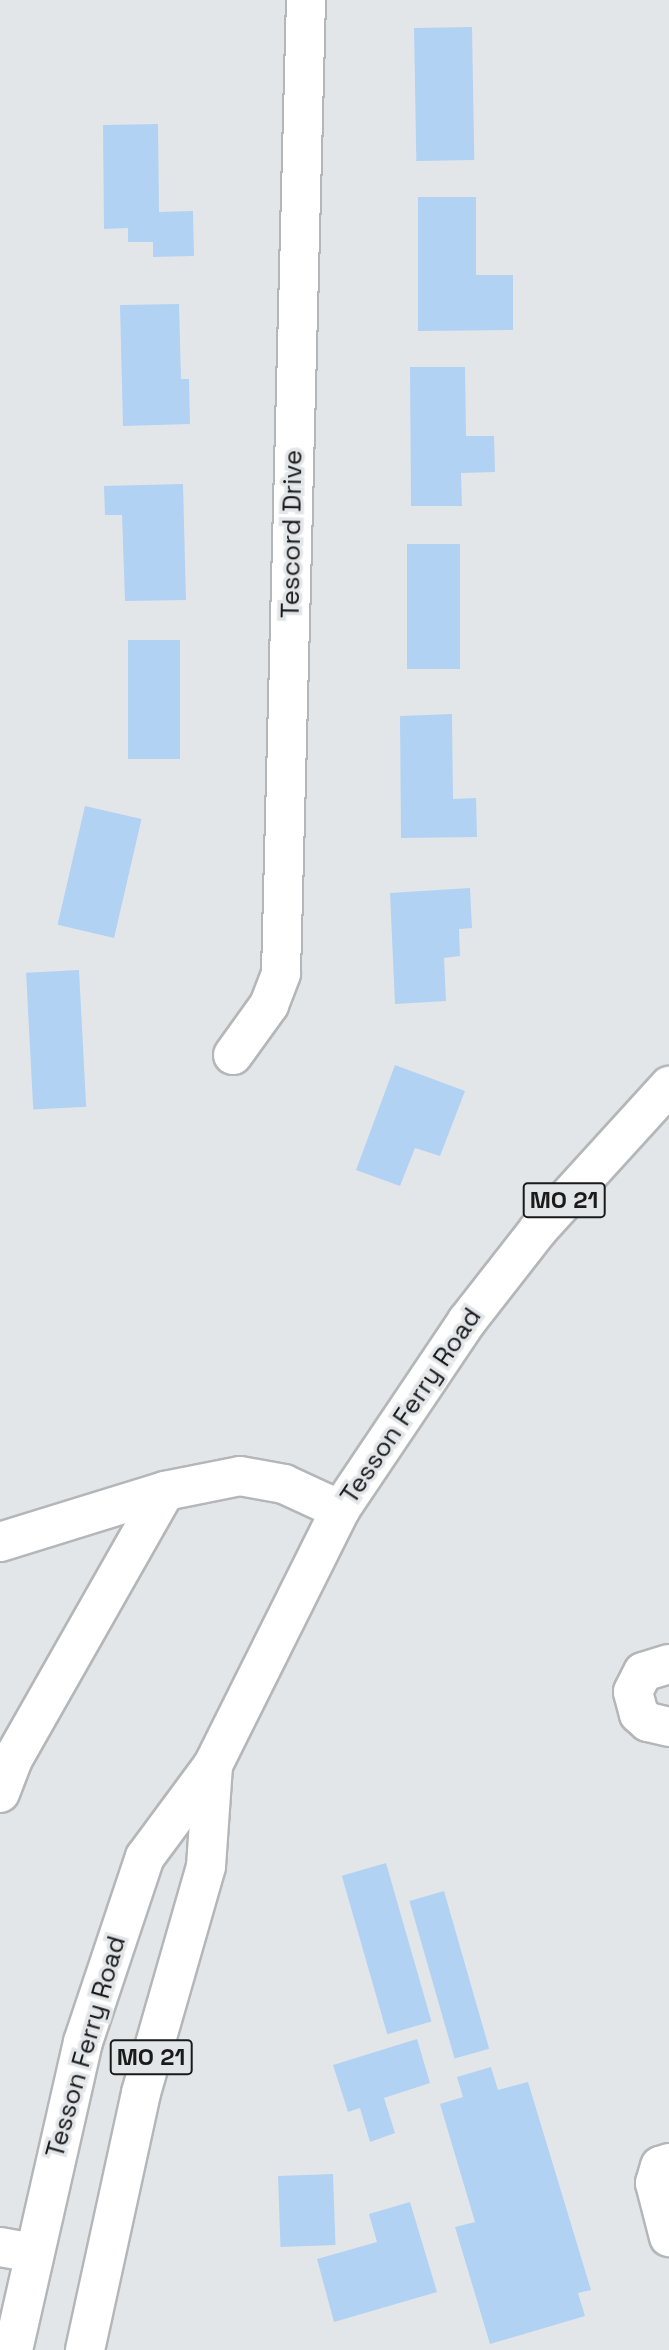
<!DOCTYPE html>
<style>
body{margin:0}
#map{position:relative;width:669px;height:2350px;overflow:hidden;background:#e3e6e9;font-family:"Space Grotesk",sans-serif}
div>[style]{position:absolute}
[style*='--x']{left:calc(var(--x)*1px);top:calc(var(--y)*1px);width:calc(var(--w)*1px);rotate:calc(var(--a)*1deg)}
.building>*{inset:0;background:#b1d2f3;transform-origin:0 0}
.roads{filter:drop-shadow(2px 0 #b4b7ba) drop-shadow(-2px 0 #b4b7ba) drop-shadow(0 2px #b4b7ba) drop-shadow(0 -2px #b4b7ba)}
.minor>*{height:38px;margin:-19px;padding:0 19px;transform-origin:19px;border-radius:19px;background:#fff}
.major>*{height:38px;margin:-19px;padding:0 19px;transform-origin:19px;border-radius:19px;background:#fff}
span{translate:-50% -50%;white-space:nowrap;text-align:center;line-height:1.15;-webkit-text-stroke:7px #e3e6e9;paint-order:stroke}
.shield-label span{padding:2px 5px;background:#e3e6e9;border:2px solid;border-radius:5px;-webkit-text-stroke-width:0}
.shield-label{font-size:24px;color:#191a1b;font-weight:700}
.street-label{font-size:26px;color:#191a1b}
</style>
<div id="map">
<div class="building">
<i style="left:472px;top:27px;width:133px;height:58px;rotate:89deg"></i>
<i style="clip-path:polygon(158px 124px,159px 212px,193px 211px,194px 256px,153px 257px,153px 242px,128px 242px,128px 228px,104px 229px,103px 125px)"></i>
<i style="clip-path:polygon(418px 197px,476px 197px,476px 275px,513px 275px,513px 330px,418px 331px)"></i>
<i style="clip-path:polygon(179px 304px,181px 379px,189px 379px,190px 424px,123px 426px,120px 305px)"></i>
<i style="clip-path:polygon(410px 367px,465px 367px,466px 436px,494px 436px,495px 472px,461px 473px,462px 506px,411px 506px)"></i>
<i style="clip-path:polygon(183px 484px,186px 600px,125px 601px,122px 515px,105px 515px,104px 486px)"></i>
<i style="left:407px;top:544px;width:53px;height:125px"></i>
<i style="left:128px;top:640px;width:52px;height:119px"></i>
<i style="clip-path:polygon(452px 714px,453px 799px,476px 798px,477px 837px,401px 838px,400px 716px)"></i>
<i style="left:85px;top:806px;width:58px;height:122px;rotate:13deg"></i>
<i style="clip-path:polygon(470px 888px,472px 928px,459px 929px,460px 956px,444px 958px,446px 1001px,395px 1004px,390px 893px)"></i>
<i style="left:79px;top:970px;width:137px;height:53px;rotate:87deg"></i>
<i style="clip-path:polygon(395px 1065px,465px 1091px,440px 1156px,415px 1148px,400px 1186px,356px 1170px)"></i>
<i style="left:386px;top:1863px;width:165px;height:46px;rotate:74deg"></i>
<i style="left:444px;top:1891px;width:164px;height:36px;rotate:74deg"></i>
<i style="clip-path:polygon(417px 2039px,430px 2083px,384px 2098px,395px 2133px,370px 2142px,360px 2108px,348px 2112px,333px 2065px)"></i>
<i style="clip-path:polygon(491px 2067px,498px 2090px,528px 2082px,591px 2290px,578px 2293px,585px 2316px,490px 2344px,455px 2227px,475px 2222px,440px 2104px,463px 2097px,457px 2077px)"></i>
<i style="left:333px;top:2174px;width:71px;height:55px;rotate:88deg"></i>
<i style="clip-path:polygon(410px 2202px,437px 2292px,334px 2322px,317px 2259px,377px 2242px,369px 2214px)"></i>
</div>
<div class="roads">
<div class="minor">
<i style="--x:233;--y:1055;--w:62;--a:-54.2"></i>
<i style="--x:269;--y:1005;--w:34;--a:-69"></i>
<i style="--x:281;--y:973;--w:973;--a:-88.53"></i>
<i style="--x:0;--y:1542;--w:173;--a:-17.2"></i>
<i style="--x:165;--y:1491;--w:76;--a:-11.3"></i>
<i style="--x:240;--y:1476;--w:45;--a:10.3"></i>
<i style="--x:284;--y:1484;--w:62;--a:24.9"></i>
<i style="--x:669;--y:1664;--w:27;--a:163"></i>
<i style="--x:643;--y:1672;--w:22;--a:117"></i>
<i style="--x:633;--y:1692;--w:23;--a:75"></i>
<i style="--x:639;--y:1714;--w:12;--a:42"></i>
<i style="--x:648;--y:1722;--w:22;--a:13"></i>
<i style="--x:0;--y:1793;--w:36;--a:-69"></i>
<i style="--x:13;--y:1759;--w:308;--a:-60.4"></i>
<i style="--x:669;--y:2163;--w:9;--a:162"></i>
<i style="--x:660;--y:2166;--w:18;--a:106"></i>
<i style="--x:655;--y:2183;--w:56;--a:75.5"></i>
<i style="--x:0;--y:2247;--w:34;--a:10"></i>
</div>
<div class="major">
<i style="--x:13;--y:2350;--w:316;--a:-77.2"></i>
<i style="--x:83;--y:2042;--w:195;--a:-71.5"></i>
<i style="--x:145;--y:1857;--w:114;--a:-53.5"></i>
<i style="--x:213;--y:1765;--w:285;--a:-63.5"></i>
<i style="--x:340;--y:1510;--w:228;--a:-56.1"></i>
<i style="--x:467;--y:1321;--w:115;--a:-52"></i>
<i style="--x:538;--y:1230;--w:195;--a:-47.7"></i>
<i style="--x:85;--y:2350;--w:263;--a:-77.7"></i>
<i style="--x:141;--y:2093;--w:236;--a:-74"></i>
<i style="--x:206;--y:1866;--w:101;--a:-86"></i>
</div>
</div>
<div class="shield-label">
<span style="left:564px;top:1200px">MO 21</span>
<span style="left:151px;top:2057px">MO 21</span>
</div>
<div class="street-label">
<span style="left:292px;top:534px;rotate:-89deg">Tescord Drive</span>
<span style="left:411px;top:1406px;rotate:-56deg">Tesson Ferry Road</span>
<span style="left:86px;top:2047px;rotate:-74deg">Tesson Ferry Road</span>
</div>
</div>
